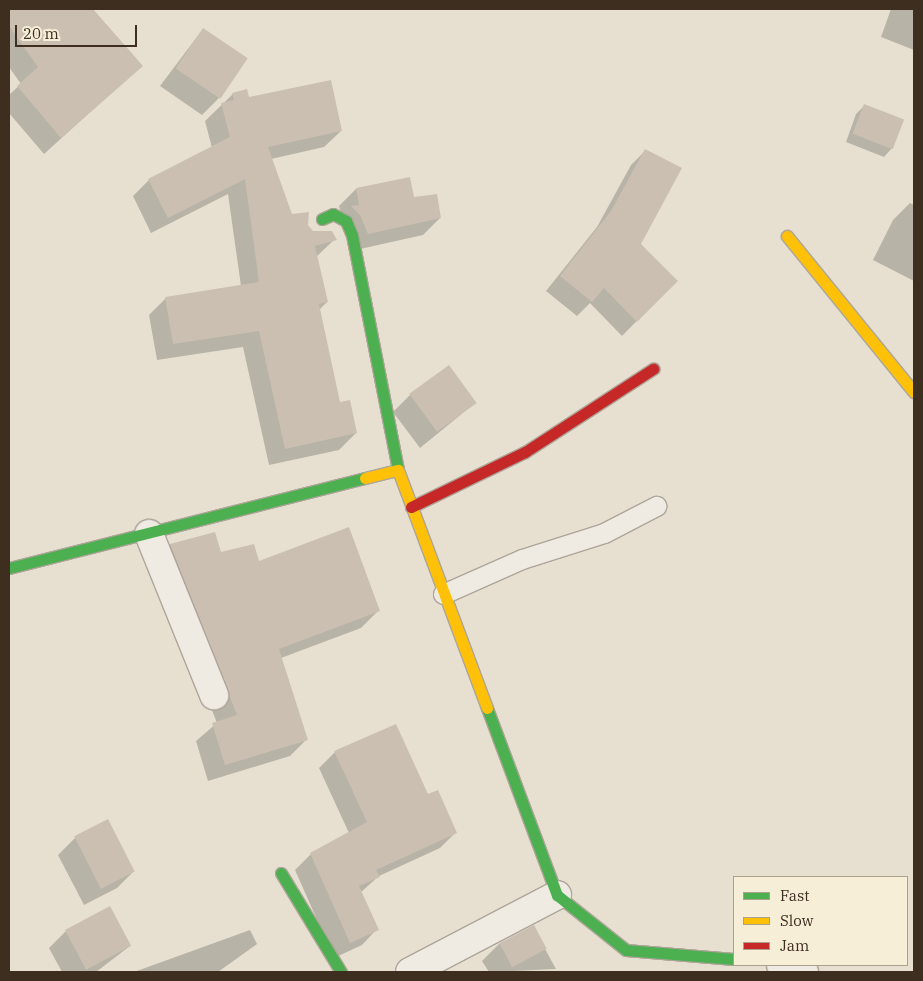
<!DOCTYPE html>
<style>
body{margin:0}
#map{position:relative;width:923px;height:981px;overflow:hidden;background:#e7e0d1;font-family:"IBM Plex Serif",serif}
div>[style]{position:absolute}
[style*='--x']{left:calc(var(--x)*1px);top:calc(var(--y)*1px);width:calc(var(--w)*1px);rotate:calc(var(--a)*1deg)}
.shadow>*{inset:0;background:#0003}
.building>*{inset:0;background:#cbbfb2;transform-origin:0 0}
.roads{filter:drop-shadow(1px 0 #ada599) drop-shadow(-1px 0 #ada599) drop-shadow(0 1px #ada599) drop-shadow(0 -1px #ada599)}
.lane>*{height:19px;margin:-9.5px;padding:0 9.5px;transform-origin:9.5px;border-radius:9.5px;background:#efebe3}
.street>*{height:28px;margin:-14px;padding:0 14px;transform-origin:14px;border-radius:14px;background:#efebe3}
.fast>*{height:11px;margin:-5.5px;padding:0 5.5px;transform-origin:5.5px;border-radius:5.5px;background:#4caf50}
.slow>*{height:11px;margin:-5.5px;padding:0 5.5px;transform-origin:5.5px;border-radius:5.5px;background:#ffc107}
.jam>*{height:11px;margin:-5.5px;padding:0 5.5px;transform-origin:5.5px;border-radius:5.5px;background:#c62828}
span{translate:-50% -50%;white-space:nowrap;text-align:center;line-height:1.15;-webkit-text-stroke:4px #f7eed8;paint-order:stroke}
.frame{position:absolute;inset:0;border:10px solid #3d2e20;pointer-events:none}
.legend{position:absolute;left:733px;top:876px;width:175px;height:90px;box-sizing:border-box;background:#f7eed8;border:1px solid #ada18e;margin:0;padding:6px 9px;list-style:none;font-size:15px;color:#3d2e20}
.legend li{display:flex;align-items:center;gap:10px;height:25px}
.legend b{width:25px;border:1px solid #ada18e}
.scale{position:absolute;left:15px;top:25px;width:122px;height:22px;box-sizing:border-box;border:2px solid #3d2e20;border-top:0;padding-left:6px;font-size:15px;line-height:18px;white-space:nowrap;color:#3d2e20;-webkit-text-stroke:4px #f7eed8;paint-order:stroke}
</style>
<div id="map">
<div class="shadow">
<i style="clip-path:polygon(9px 9px,81px 9px,141px 66px,44px 154px,9px 113px,9px 95px,21px 84px,9px 67px)"></i>
<i style="clip-path:polygon(891px 9px,914px 9px,914px 50px,881px 37px)"></i>
<i style="clip-path:polygon(203px 29px,219px 98px,202px 115px,160px 86px)"></i>
<i style="clip-path:polygon(233px 94px,341px 131px,324px 147px,271px 159px,291px 215px,312px 233px,335px 239px,316px 257px,327px 302px,319px 310px,339px 404px,356px 433px,339px 450px,269px 465px,243px 347px,157px 360px,149px 315px,166px 298px,241px 286px,228px 194px,151px 233px,133px 196px,149px 180px,212px 148px,205px 121px)"></i>
<i style="clip-path:polygon(864px 106px,892px 148px,884px 157px,846px 142px,856px 114px)"></i>
<i style="clip-path:polygon(646px 150px,639px 244px,676px 281px,622px 336px,590px 303px,577px 316px,546px 291px,597px 227px,631px 165px)"></i>
<i style="clip-path:polygon(356px 189px,440px 218px,423px 235px,351px 251px,339px 206px)"></i>
<i style="clip-path:polygon(910px 203px,914px 205px,914px 281px,873px 260px,893px 220px)"></i>
<i style="clip-path:polygon(410px 395px,475px 403px,420px 448px,393px 412px)"></i>
<i style="clip-path:polygon(170px 545px,258px 563px,378px 611px,361px 628px,281px 658px,307px 739px,290px 756px,208px 781px,196px 741px,217px 723px,153px 562px)"></i>
<i style="clip-path:polygon(335px 752px,427px 796px,456px 832px,440px 848px,379px 876px,360px 893px,377px 929px,362px 945px,334px 958px,295px 870px,311px 854px,349px 833px,319px 768px)"></i>
<i style="clip-path:polygon(75px 838px,134px 871px,117px 888px,84px 905px,58px 855px)"></i>
<i style="clip-path:polygon(533px 927px,556px 969px,489px 972px,482px 961px,499px 944px)"></i>
<i style="clip-path:polygon(250px 930px,257px 944px,218px 972px,134px 972px)"></i>
<i style="clip-path:polygon(66px 931px,130px 946px,96px 972px,62px 972px,49px 948px)"></i>
</div>
<div class="building">
<i style="clip-path:polygon(9px 9px,93px 9px,143px 66px,61px 138px,17px 86px,38px 67px,9px 26px)"></i>
<i style="left:203px;top:28px;width:54px;height:49px;rotate:34deg"></i>
<i style="clip-path:polygon(331px 80px,342px 131px,268px 147px,292px 214px,309px 212px,308px 225px,313px 231px,332px 231px,337px 240px,315px 246px,328px 302px,319px 304px,340px 402px,350px 400px,357px 433px,285px 449px,259px 331px,173px 344px,165px 297px,259px 282px,245px 179px,168px 218px,148px 179px,230px 137px,221px 103px,234px 100px,232px 93px,247px 89px,249px 97px)"></i>
<i style="left:864px;top:104px;width:43px;height:32px;rotate:21deg"></i>
<i style="clip-path:polygon(645px 149px,682px 168px,641px 244px,678px 281px,637px 322px,604px 288px,592px 302px,560px 276px,611px 211px)"></i>
<i style="clip-path:polygon(410px 177px,414px 197px,437px 194px,441px 218px,368px 234px,360px 215px,351px 206px,359px 205px,356px 188px)"></i>
<i style="left:449px;top:365px;width:47px;height:49px;rotate:54deg"></i>
<i style="clip-path:polygon(349px 527px,380px 611px,279px 649px,308px 740px,225px 765px,212px 723px,237px 715px,170px 544px,215px 532px,221px 552px,254px 544px,259px 561px)"></i>
<i style="clip-path:polygon(396px 724px,428px 794px,438px 790px,457px 833px,376px 870px,380px 877px,359px 886px,379px 930px,350px 943px,310px 853px,367px 822px,334px 751px)"></i>
<i style="left:108px;top:819px;width:59px;height:38px;rotate:63deg"></i>
<i style="left:110px;top:906px;width:45px;height:51px;rotate:62deg"></i>
<i style="left:534px;top:925px;width:27px;height:39px;rotate:62deg"></i>
</div>
<div class="roads">
<div class="lane">
<i style="--x:443;--y:594;--w:86;--a:-23.9"></i>
<i style="--x:522;--y:559;--w:86;--a:-17.6"></i>
<i style="--x:604;--y:533;--w:59;--a:-27.4"></i>
</div>
<div class="street">
<i style="--x:149;--y:534;--w:174;--a:68"></i>
<i style="--x:781;--y:965;--w:24;--a:17"></i>
<i style="--x:410;--y:972;--w:166;--a:-27.6"></i>
</div>
<div class="fast">
<i style="--x:322;--y:219;--w:12;--a:-24"></i>
<i style="--x:333;--y:214;--w:15;--a:28"></i>
<i style="--x:346;--y:221;--w:15;--a:67"></i>
<i style="--x:352;--y:235;--w:239;--a:78.9"></i>
<i style="--x:9;--y:568;--w:367;--a:-14.2"></i>
<i style="--x:487;--y:708;--w:200;--a:69.5"></i>
<i style="--x:557;--y:895;--w:88;--a:38.6"></i>
<i style="--x:626;--y:950;--w:108;--a:4.8"></i>
<i style="--x:281;--y:873;--w:116;--a:58.8"></i>
</div>
<div class="slow">
<i style="--x:787;--y:236;--w:201;--a:50.9"></i>
<i style="--x:365;--y:478;--w:34;--a:-14"></i>
<i style="--x:398;--y:470;--w:254;--a:69.5"></i>
</div>
<div class="jam">
<i style="--x:411;--y:507;--w:127;--a:-25.8"></i>
<i style="--x:525;--y:452;--w:153;--a:-33"></i>
</div>
</div>
<div class="frame"></div>
<ul class="legend">
<li><b style="height:6px;background:#4caf50"></b>Fast</li>
<li><b style="height:6px;background:#ffc107"></b>Slow</li>
<li><b style="height:6px;background:#c62828"></b>Jam</li>
</ul>
<div class="scale">20 m</div>
</div>
